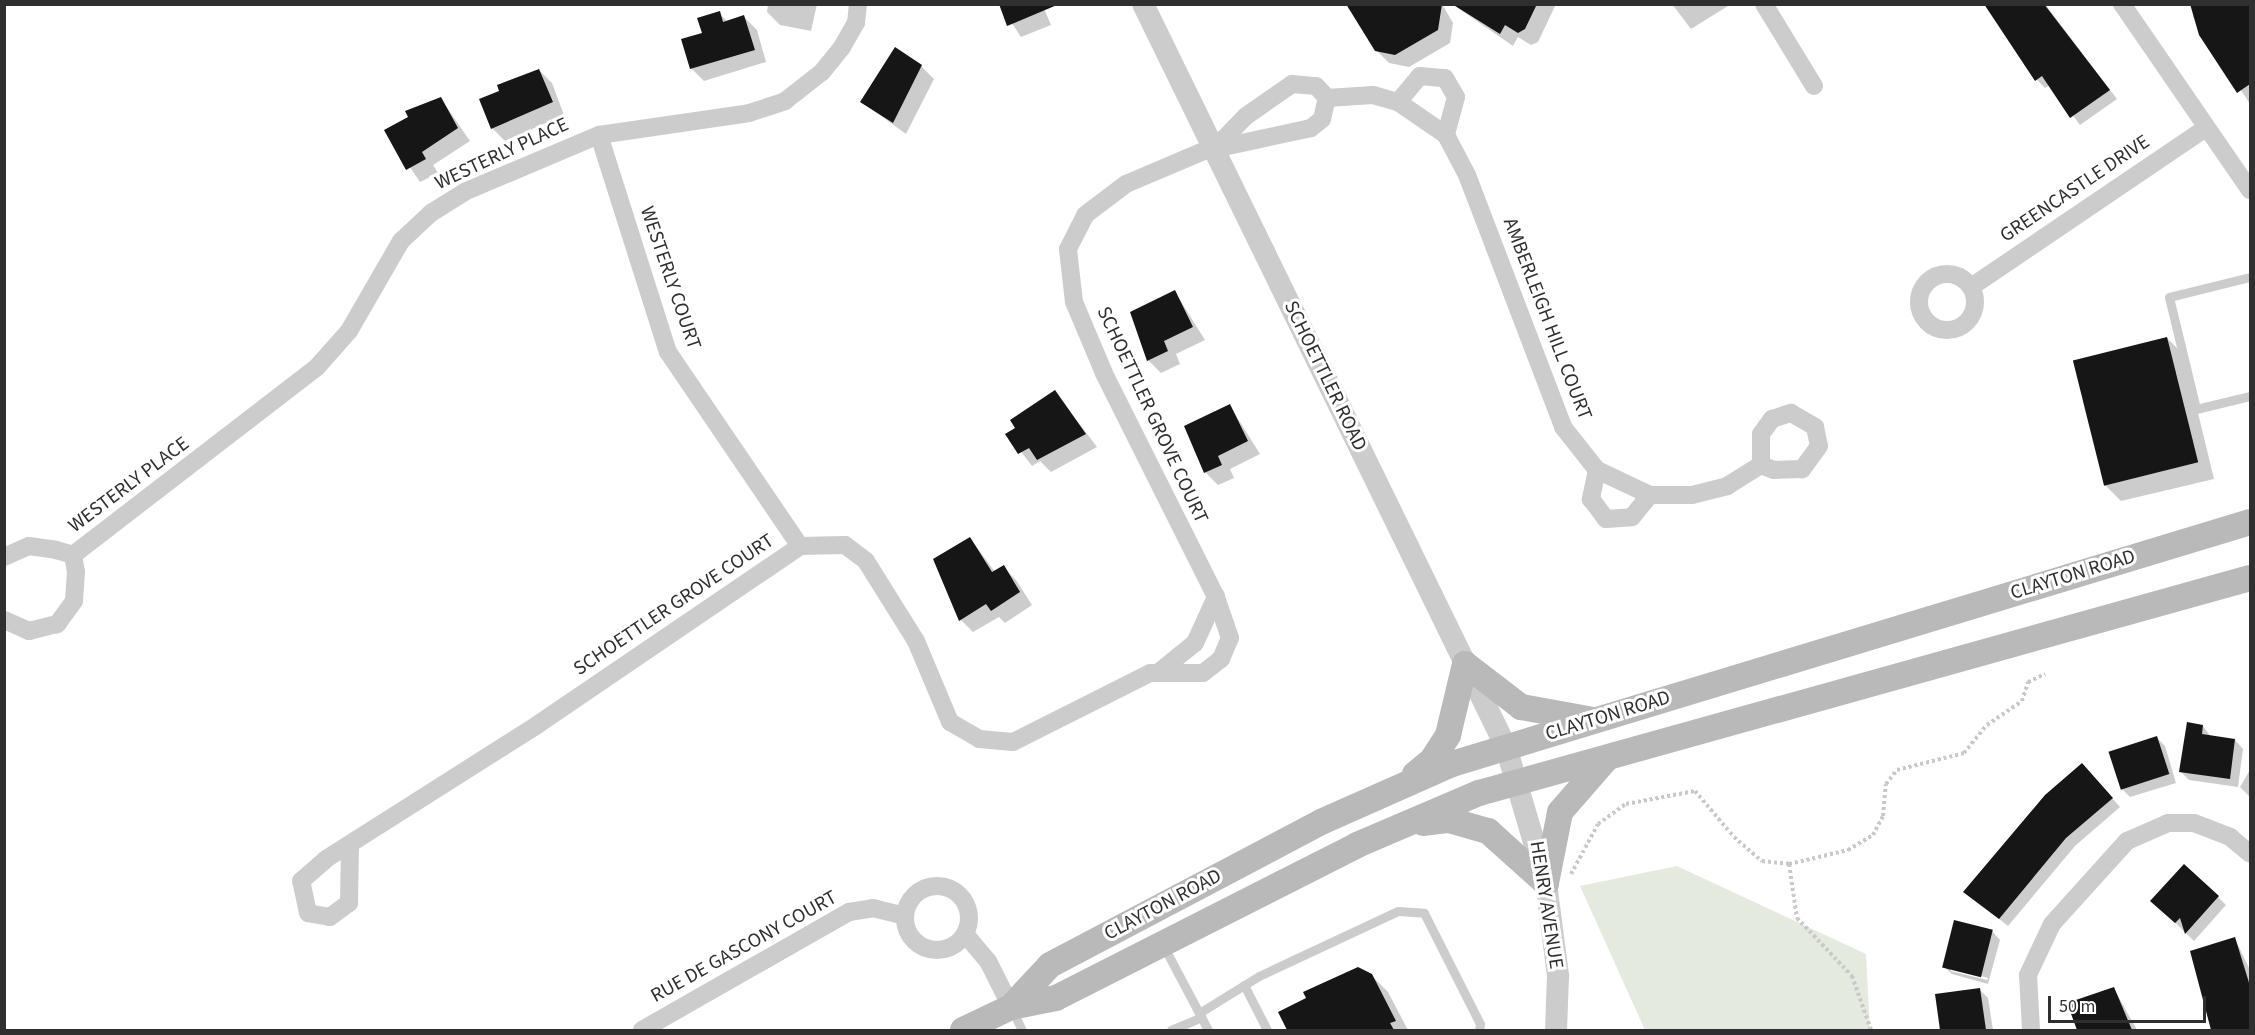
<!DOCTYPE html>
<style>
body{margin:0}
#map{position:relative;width:2255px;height:1035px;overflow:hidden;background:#fff;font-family:"Source Sans 3",sans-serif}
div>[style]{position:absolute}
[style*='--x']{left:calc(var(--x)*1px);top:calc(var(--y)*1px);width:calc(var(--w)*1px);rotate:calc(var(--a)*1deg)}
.green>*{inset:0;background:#e5eade}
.shadow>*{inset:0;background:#0003}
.building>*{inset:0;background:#161616;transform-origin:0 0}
.path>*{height:4px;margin-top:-2px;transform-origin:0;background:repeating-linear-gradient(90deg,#c9c9c9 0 3px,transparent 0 6px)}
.service>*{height:9px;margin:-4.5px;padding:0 4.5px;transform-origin:4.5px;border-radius:4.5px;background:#ccc}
.minor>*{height:18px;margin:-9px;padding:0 9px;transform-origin:9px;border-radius:9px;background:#ccc}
.minor>.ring{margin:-9px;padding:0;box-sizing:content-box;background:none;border:18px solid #ccc;border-radius:50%}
.tertiary>*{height:22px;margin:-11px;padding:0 11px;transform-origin:11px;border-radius:11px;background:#ccc}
.secondary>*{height:26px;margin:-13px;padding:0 13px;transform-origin:13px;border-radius:13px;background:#b9b9b9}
span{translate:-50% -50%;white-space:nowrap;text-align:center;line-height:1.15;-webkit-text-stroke:6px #fff;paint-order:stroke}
.street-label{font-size:20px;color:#2f2f2f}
.frame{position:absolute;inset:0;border:6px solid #2f2f2f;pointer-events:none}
.scale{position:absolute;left:2048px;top:996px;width:158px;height:27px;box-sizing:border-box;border:3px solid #2f2f2f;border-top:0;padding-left:8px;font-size:18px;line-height:21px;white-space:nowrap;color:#2f2f2f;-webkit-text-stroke:4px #fff;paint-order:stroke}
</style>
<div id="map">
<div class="green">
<i style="clip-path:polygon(1677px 866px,1866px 954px,1870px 1030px,1645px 1030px,1580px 886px)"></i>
</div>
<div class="shadow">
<i style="clip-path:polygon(768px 4px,817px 4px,811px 31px,780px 25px,767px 12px)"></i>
<i style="clip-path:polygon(994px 4px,1042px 4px,1051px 25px,1021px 37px,1000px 5px)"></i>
<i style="clip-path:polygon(1442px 4px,1453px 23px,1450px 43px,1409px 67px,1389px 63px,1376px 50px)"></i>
<i style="clip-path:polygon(1452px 4px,1556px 4px,1538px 42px,1531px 45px,1518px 37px,1513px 46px)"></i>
<i style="clip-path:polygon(1672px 4px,1728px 4px,1728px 6px,1691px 29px)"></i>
<i style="clip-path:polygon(1985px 4px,2045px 4px,2117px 99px,2080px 125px,2050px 85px,2045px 88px,2037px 80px)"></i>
<i style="clip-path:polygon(2191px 4px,2250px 4px,2250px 104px,2193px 16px,2197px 13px)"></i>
<i style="clip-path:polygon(719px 13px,728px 22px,744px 17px,757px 30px,766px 62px,704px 81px,691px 68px,704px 34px)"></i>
<i style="clip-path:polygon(921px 66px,934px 79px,906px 134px,862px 102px)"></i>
<i style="clip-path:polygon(539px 70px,552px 83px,564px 115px,505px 141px,492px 128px,501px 92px)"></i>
<i style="clip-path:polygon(441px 99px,470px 141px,433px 165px,438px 173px,420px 182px,386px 131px)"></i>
<i style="clip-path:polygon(1175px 292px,1205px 340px,1176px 354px,1180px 364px,1161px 373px,1148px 360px)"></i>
<i style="clip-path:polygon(2167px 338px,2184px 355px,2214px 479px,2121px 501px,2104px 484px)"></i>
<i style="clip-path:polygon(1055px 392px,1097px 447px,1051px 472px,1040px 461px,1032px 466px,1008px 435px)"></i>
<i style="clip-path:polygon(1230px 406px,1260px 454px,1230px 469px,1234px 478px,1218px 485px,1205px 472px)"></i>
<i style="clip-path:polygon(970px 538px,995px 572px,1003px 567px,1016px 580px,1032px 605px,1005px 623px,999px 617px,973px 632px,961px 620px)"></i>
<i style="clip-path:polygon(2203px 726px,2211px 737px,2235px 740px,2243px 749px,2238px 787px,2189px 780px,2181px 772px)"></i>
<i style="clip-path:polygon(2156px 737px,2165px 746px,2176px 783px,2130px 797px,2122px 789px)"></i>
<i style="clip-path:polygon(2250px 770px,2250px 797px,2240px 787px)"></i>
<i style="clip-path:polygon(2090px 773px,2120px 807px,2075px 846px,2008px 926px,1965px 892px)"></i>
<i style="clip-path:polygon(2218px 897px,2226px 905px,2194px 941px,2161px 909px)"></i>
<i style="clip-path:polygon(evenodd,1992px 931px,2000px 940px,1988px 984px,1952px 974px,1943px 966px,1992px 931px,1951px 968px,1988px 978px,1987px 980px,1951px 971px,1951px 968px)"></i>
<i style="clip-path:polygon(2235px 939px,2250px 970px,2250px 1030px,2213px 1030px,2192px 952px)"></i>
<i style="clip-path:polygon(1371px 975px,1388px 992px,1408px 1030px,1289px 1030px,1280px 1013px)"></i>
<i style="clip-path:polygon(2114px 989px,2137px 1030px,2078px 1030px,2069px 1004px)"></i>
<i style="clip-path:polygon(1980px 990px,1988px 998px,1993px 1030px,1942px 1030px,1937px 996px)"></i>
</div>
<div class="building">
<i style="clip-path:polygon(999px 4px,1057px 4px,1057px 5px,1007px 26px)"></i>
<i style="clip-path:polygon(1346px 4px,1442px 4px,1438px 30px,1395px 55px,1375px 51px)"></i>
<i style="clip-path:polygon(1452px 4px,1537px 4px,1525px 29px,1518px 33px,1505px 25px,1500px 34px)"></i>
<i style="clip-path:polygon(1984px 4px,2044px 4px,2110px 90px,2070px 118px,2042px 76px,2035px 81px)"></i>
<i style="clip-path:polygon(2190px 4px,2250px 4px,2250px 84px,2237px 93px,2199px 35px)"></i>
<i style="clip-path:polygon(720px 11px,723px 22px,744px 15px,755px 50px,690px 69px,681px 39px,702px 33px,697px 18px)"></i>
<i style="clip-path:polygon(895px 47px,922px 65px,893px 123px,860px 102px)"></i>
<i style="clip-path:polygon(539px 69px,553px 102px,491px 129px,479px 99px,499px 91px,497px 85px)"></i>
<i style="clip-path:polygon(441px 97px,458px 128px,422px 152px,426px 159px,406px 170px,384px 130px,408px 117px,405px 111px)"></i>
<i style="clip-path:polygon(1175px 290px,1193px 327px,1164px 341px,1168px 351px,1147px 361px,1130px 312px)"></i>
<i style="left:2167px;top:337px;width:129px;height:97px;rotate:76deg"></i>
<i style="clip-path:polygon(1055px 390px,1086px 434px,1037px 460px,1029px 448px,1018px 454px,1005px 434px,1015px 428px,1010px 420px)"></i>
<i style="clip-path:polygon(1230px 404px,1248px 441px,1218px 456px,1222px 465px,1204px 473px,1184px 426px)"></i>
<i style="clip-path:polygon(970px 537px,992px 572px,1004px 565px,1020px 592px,991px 611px,986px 604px,959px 621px,933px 559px)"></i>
<i style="clip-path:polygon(2187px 722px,2203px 725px,2202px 734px,2235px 739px,2230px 779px,2179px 772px)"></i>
<i style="left:2157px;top:736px;width:40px;height:51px;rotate:72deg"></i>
<i style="clip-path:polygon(2082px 763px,2113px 798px,2066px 838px,1999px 919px,1963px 892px,2045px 795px)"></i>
<i style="clip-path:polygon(2184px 864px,2219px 896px,2185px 934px,2180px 918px,2175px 923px,2150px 901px)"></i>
<i style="left:1954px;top:920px;width:40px;height:49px;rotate:14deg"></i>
<i style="clip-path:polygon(2235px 937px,2250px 986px,2250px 1030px,2211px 1030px,2190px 951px)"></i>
<i style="clip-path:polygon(1358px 967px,1372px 974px,1396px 1021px,1390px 1023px,1394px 1030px,1287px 1030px,1278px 1012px,1306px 998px,1303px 992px)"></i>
<i style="clip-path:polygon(2114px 987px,2132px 1030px,2077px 1030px,2067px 1003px)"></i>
<i style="clip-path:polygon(1980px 988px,1986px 1030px,1940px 1030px,1935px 994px)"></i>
</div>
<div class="path">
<i style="--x:1789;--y:864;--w:55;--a:81.6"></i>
<i style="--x:1797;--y:918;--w:80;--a:46.5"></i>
<i style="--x:1852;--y:976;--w:57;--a:70.6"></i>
<i style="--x:1571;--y:874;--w:57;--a:-61.6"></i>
<i style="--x:1598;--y:824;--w:34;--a:-36"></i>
<i style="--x:1626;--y:804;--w:70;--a:-10.7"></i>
<i style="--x:1695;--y:791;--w:60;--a:49.7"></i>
<i style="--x:1734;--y:837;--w:37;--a:41"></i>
<i style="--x:1762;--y:861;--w:27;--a:6"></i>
<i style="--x:1789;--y:864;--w:61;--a:-13.3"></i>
<i style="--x:1848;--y:850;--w:29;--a:-31"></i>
<i style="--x:1873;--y:835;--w:21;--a:-62"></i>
<i style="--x:1883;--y:816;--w:32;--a:-85"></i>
<i style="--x:1886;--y:784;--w:18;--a:-52"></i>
<i style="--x:1897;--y:770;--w:69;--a:-14.2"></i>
<i style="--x:1964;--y:753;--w:36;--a:-51"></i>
<i style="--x:1987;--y:725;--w:42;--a:-34.4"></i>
<i style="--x:2022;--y:701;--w:20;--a:-72"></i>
<i style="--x:2028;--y:682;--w:19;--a:-25"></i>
</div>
<div class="service">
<i style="--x:2250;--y:277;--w:83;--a:166.1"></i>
<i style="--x:2169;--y:297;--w:115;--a:76.4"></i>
<i style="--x:2196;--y:409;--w:56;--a:-13.5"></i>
<i style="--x:1163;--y:945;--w:96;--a:62.1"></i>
<i style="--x:1244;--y:985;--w:51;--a:62.9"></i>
<i style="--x:1012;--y:1009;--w:23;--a:65"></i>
<i style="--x:1199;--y:1013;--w:70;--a:-31.7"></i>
<i style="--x:1259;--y:976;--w:153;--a:-25.1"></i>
<i style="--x:1398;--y:911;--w:26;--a:4"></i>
<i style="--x:1424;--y:913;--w:124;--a:63.2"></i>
<i style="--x:1480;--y:1024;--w:6;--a:99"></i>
<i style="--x:1171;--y:1030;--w:33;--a:-23"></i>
</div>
<div class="minor">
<i style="--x:1764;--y:4;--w:96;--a:58.6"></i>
<i style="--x:2122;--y:4;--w:226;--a:55.5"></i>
<i style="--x:1327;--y:98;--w:46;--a:-3.7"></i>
<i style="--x:1373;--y:95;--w:26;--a:16"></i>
<i style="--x:1398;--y:102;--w:58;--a:34.5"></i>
<i style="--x:1446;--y:135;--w:45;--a:62.3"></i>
<i style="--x:1467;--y:175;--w:270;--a:69.1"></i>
<i style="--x:1563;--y:427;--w:55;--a:51.7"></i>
<i style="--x:1597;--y:470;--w:59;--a:25.3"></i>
<i style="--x:1650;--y:495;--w:42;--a:0"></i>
<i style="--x:1692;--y:495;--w:36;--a:-14"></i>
<i style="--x:1727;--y:486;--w:40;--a:-32"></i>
<i style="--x:1398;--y:102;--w:34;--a:-50"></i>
<i style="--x:1420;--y:76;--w:25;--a:5"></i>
<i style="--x:1445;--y:78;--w:22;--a:60"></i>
<i style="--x:1456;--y:97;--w:39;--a:105"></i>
<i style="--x:599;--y:135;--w:228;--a:72.4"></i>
<i style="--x:668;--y:352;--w:235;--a:55.8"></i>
<i style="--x:1214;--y:149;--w:46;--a:-45.9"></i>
<i style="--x:1246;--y:116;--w:56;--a:-34.8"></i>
<i style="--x:1292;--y:84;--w:24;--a:5"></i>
<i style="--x:1316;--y:86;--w:16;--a:47"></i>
<i style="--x:1214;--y:149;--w:99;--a:-12.2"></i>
<i style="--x:1311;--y:128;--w:14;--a:-39"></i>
<i style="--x:1322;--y:119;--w:22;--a:-77"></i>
<i class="ring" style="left:1919px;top:274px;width:38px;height:38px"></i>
<i style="--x:1971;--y:287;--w:282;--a:-34.1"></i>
<i style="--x:1791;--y:413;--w:28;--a:30"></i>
<i style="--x:1815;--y:427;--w:19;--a:78"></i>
<i style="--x:1819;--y:446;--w:29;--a:126"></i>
<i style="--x:1802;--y:469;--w:28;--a:178"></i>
<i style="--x:1774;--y:470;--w:14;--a:-159"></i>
<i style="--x:1761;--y:465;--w:31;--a:-90"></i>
<i style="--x:1761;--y:434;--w:19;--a:-54"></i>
<i style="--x:1772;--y:419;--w:20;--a:-18"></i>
<i style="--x:1597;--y:470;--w:30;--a:102"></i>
<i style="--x:1591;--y:499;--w:25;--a:53"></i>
<i style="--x:1606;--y:519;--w:26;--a:-4"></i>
<i style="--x:1632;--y:517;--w:28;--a:-51"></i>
<i style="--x:73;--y:555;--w:308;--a:-37.6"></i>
<i style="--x:317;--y:367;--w:48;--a:-48.4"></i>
<i style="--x:349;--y:331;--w:104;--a:-60"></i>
<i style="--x:401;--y:241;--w:41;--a:-43"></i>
<i style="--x:431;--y:213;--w:39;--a:-32"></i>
<i style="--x:464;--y:192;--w:147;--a:-22.9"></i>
<i style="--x:599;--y:135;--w:152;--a:-8.3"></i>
<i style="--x:749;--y:113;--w:38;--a:-18"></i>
<i style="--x:785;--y:101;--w:47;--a:-38.1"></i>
<i style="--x:822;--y:72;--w:32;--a:-51"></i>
<i style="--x:842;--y:47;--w:28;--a:-60"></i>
<i style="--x:856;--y:23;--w:19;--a:-84"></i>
<i style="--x:4;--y:557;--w:27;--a:-24"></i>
<i style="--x:29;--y:546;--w:27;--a:8"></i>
<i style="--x:56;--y:550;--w:18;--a:16"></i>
<i style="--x:73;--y:555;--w:17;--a:80"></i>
<i style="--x:76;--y:572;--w:29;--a:94"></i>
<i style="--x:74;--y:601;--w:29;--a:126"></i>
<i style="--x:57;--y:624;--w:29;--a:166"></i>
<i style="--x:29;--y:631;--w:27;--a:-156"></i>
<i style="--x:1159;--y:672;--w:46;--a:-38.9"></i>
<i style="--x:1195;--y:643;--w:51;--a:-65.5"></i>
<i style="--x:350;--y:845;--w:58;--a:91"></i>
<i style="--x:349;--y:903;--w:24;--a:144"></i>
<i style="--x:330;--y:917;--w:22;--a:-170"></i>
<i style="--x:308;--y:913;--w:33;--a:-102"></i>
<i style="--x:301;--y:881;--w:33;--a:-41"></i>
<i style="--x:326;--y:859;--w:250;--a:-32.4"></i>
<i style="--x:537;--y:725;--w:318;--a:-34.2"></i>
<i style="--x:800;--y:546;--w:45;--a:-1.3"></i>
<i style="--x:845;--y:545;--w:26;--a:37"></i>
<i style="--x:866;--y:561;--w:94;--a:58"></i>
<i style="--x:916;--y:641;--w:88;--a:67.2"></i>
<i style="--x:950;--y:722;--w:34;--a:30"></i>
<i style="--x:979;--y:739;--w:34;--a:5"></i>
<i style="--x:1013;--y:742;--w:153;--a:-26.7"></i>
<i style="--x:1150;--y:673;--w:53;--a:0"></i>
<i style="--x:1203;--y:673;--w:23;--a:-38"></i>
<i style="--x:1221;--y:659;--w:23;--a:-67"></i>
<i style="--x:1230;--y:638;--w:43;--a:-108.9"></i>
<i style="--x:1216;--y:597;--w:250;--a:-116.6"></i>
<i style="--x:1104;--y:373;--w:77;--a:-112.9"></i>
<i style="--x:1074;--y:302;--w:53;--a:-96.5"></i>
<i style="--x:1068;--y:249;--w:38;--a:-63"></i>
<i style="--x:1085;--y:215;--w:51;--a:-37.1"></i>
<i style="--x:1126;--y:184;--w:95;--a:-23"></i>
<i class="ring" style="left:905px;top:886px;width:46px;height:46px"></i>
<i style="--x:965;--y:934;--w:35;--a:50"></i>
<i style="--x:988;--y:961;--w:51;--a:63.4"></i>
<i style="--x:642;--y:1030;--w:238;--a:-29.7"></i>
<i style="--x:849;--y:912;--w:24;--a:-9"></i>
<i style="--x:873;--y:908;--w:33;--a:14"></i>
<i style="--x:2031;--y:1030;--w:55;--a:-93.1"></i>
<i style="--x:2028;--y:975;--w:56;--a:-64.8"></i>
<i style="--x:2052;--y:924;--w:112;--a:-47.9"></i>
<i style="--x:2127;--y:841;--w:45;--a:-23.7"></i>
<i style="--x:2168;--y:823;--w:26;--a:0"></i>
<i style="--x:2194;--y:823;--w:39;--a:21"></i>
<i style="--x:2230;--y:837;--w:26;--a:40"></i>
</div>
<div class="tertiary">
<i style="--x:1143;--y:4;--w:827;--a:63.96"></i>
<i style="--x:1506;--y:747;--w:142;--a:73.6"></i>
<i style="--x:1546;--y:883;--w:94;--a:82.6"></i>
<i style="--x:1558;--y:976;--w:54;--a:92.1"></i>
</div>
<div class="secondary">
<i style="--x:1465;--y:664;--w:71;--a:37.5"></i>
<i style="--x:1521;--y:707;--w:68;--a:10.2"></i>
<i style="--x:1415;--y:774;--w:22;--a:-39"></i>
<i style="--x:1432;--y:760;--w:30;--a:-57"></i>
<i style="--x:1448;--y:735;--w:73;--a:-76.5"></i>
<i style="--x:1423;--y:823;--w:26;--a:-7"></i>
<i style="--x:1449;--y:820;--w:41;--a:15.8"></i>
<i style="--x:1488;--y:831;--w:78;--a:41.9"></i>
<i style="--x:1546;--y:883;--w:72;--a:-78.8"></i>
<i style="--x:1560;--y:812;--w:70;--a:-49"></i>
<i style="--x:1011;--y:1007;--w:57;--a:-47.1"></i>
<i style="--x:1050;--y:965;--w:306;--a:-27.8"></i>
<i style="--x:1321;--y:822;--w:143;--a:-23.9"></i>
<i style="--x:1452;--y:764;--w:834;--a:-16.87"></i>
<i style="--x:963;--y:1030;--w:53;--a:-25.6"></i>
<i style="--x:1011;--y:1007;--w:46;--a:-11.3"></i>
<i style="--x:1056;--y:998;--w:338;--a:-26.9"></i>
<i style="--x:1357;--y:845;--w:133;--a:-23.1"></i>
<i style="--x:1479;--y:793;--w:800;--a:-15.58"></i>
</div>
<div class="street-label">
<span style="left:502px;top:154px;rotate:-25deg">WESTERLY PLACE</span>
<span style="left:2075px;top:189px;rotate:-34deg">GREENCASTLE DRIVE</span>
<span style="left:670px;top:278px;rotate:71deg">WESTERLY COURT</span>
<span style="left:1547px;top:319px;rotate:69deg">AMBERLEIGH HILL COURT</span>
<span style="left:1325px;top:376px;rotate:64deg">SCHOETTLER ROAD</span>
<span style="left:1152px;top:415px;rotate:65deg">SCHOETTLER GROVE COURT</span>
<span style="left:129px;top:485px;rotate:-37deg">WESTERLY PLACE</span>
<span style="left:2073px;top:575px;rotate:-17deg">CLAYTON ROAD</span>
<span style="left:674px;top:605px;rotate:-34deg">SCHOETTLER GROVE COURT</span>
<span style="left:1608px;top:716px;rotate:-17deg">CLAYTON ROAD</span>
<span style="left:1163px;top:905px;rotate:-28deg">CLAYTON ROAD</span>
<span style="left:1546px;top:905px;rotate:81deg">HENRY AVENUE</span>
<span style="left:744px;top:947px;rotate:-29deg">RUE DE GASCONY COURT</span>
</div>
<div class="frame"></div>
<div class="scale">50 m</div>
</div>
